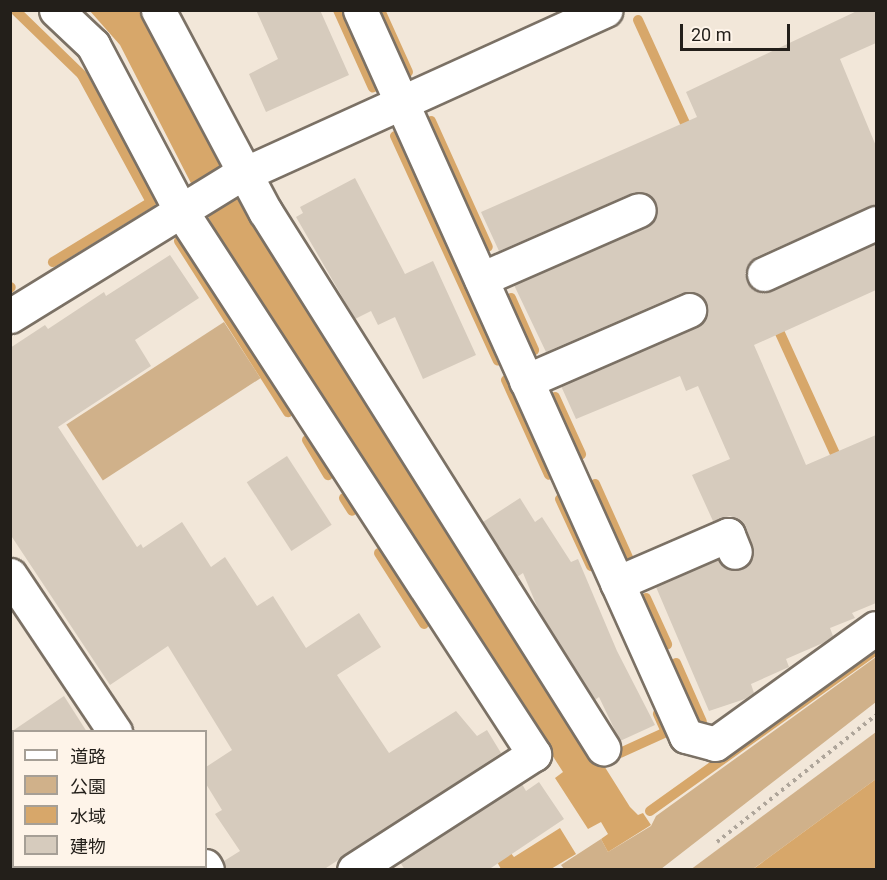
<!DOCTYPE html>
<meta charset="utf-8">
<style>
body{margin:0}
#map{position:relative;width:887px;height:880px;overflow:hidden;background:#f2e7d9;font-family:Roboto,"Noto Sans JP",sans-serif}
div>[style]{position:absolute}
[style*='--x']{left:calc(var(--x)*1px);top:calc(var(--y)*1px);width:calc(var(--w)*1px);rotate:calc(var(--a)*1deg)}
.green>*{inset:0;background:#d0b18a;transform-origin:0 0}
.water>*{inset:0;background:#d7a76a}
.stream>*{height:10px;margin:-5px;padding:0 5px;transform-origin:5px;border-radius:5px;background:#d7a76a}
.building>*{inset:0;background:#d6cbbd;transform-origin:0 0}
.path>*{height:4px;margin-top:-2px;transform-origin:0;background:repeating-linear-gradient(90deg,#aea59a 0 3px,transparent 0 7.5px)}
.roads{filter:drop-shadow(2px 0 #7b7165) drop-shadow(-2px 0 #7b7165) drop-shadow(0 2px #7b7165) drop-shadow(0 -2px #7b7165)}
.minor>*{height:33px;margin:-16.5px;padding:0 16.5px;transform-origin:16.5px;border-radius:16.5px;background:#fff}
span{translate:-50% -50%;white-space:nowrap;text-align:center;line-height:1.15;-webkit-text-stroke:4.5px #fef4e9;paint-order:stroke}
.frame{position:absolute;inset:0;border:12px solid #231f1a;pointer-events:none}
.legend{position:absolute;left:12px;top:730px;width:195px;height:138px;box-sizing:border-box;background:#fef4e9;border:2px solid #a69f96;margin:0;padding:8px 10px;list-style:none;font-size:18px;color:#231f1a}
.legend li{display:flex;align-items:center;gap:12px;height:30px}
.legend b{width:30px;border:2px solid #a69f96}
.scale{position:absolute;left:680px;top:24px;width:110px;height:27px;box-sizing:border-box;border:3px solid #231f1a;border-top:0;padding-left:8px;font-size:18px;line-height:21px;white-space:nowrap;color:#231f1a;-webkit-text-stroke:4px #fef4e9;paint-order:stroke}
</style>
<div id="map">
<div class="green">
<i style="left:224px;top:322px;width:67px;height:188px;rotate:57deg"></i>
<i style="clip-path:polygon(876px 657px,876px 702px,661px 869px,564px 869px,561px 865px,601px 839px,608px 852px,651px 826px,656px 816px)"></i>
<i style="clip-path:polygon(876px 732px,876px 779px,753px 869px,690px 870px)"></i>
</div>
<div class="water">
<i style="clip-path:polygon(90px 11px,143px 11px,379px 408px,630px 807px,638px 815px,643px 813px,651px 825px,608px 852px,601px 839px,608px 834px,601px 822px,588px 829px,555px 778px,563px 772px,214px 228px,120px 45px)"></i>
<i style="clip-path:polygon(876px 779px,876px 869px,753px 869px,756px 867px)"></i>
<i style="clip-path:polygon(560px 828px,576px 854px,551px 869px,501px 869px,496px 860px,510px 852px,514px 857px)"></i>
</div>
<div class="stream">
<i style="--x:15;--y:10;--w:93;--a:44.1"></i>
<i style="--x:82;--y:75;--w:145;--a:61.5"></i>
<i style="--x:151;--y:202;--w:115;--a:148.5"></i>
<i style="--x:338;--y:10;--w:85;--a:65.8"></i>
<i style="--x:380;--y:10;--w:68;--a:65.7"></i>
<i style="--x:638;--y:20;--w:125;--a:65.5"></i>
<i style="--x:431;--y:121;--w:138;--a:65.7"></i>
<i style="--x:395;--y:136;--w:247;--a:65.4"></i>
<i style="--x:179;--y:241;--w:203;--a:57.5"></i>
<i style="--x:10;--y:288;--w:1;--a:-45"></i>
<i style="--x:511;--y:298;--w:57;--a:66.1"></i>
<i style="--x:774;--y:320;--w:159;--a:65.5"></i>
<i style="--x:506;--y:380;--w:104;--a:65.6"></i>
<i style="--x:555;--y:397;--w:63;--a:65.5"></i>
<i style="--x:307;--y:440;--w:41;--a:59"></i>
<i style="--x:595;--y:484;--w:85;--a:65.8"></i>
<i style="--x:344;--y:498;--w:15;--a:58"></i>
<i style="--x:560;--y:499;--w:74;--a:65.2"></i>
<i style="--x:379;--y:553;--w:84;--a:57.6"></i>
<i style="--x:646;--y:598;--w:51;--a:65.5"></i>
<i style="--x:676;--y:663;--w:64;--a:66.2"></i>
<i style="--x:620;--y:753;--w:51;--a:-24.5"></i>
<i style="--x:666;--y:732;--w:20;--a:-114"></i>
<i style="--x:650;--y:811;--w:277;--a:-35.5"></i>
</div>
<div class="building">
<i style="clip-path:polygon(256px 10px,320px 10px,349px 75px,266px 112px,249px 74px,278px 59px)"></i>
<i style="clip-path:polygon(859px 10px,876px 10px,876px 43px,840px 59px,876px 146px,876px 204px,756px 257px,745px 273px,754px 290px,771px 291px,876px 243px,876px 290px,754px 345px,806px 465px,876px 435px,876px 603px,852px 613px,855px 618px,830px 628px,833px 636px,823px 643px,786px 659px,789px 667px,751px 684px,754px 693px,745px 699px,709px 711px,656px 587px,718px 560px,732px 570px,742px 569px,754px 554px,740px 520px,730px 516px,713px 521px,692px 475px,730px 459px,698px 386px,686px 391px,680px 376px,576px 419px,561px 386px,696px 327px,707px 313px,706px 302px,692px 292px,682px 293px,546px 352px,514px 285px,646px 227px,657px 213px,656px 202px,642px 192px,632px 193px,499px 251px,481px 212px,697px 117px,686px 92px)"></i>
<i style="clip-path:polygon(355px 178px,405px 274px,433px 261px,476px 355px,423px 379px,395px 317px,378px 325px,371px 311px,355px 319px,296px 217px,303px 213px,300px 207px)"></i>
<i style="clip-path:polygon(170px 255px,199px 298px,135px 340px,151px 366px,58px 427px,137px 547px,141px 544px,143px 548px,182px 522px,211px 567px,225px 557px,257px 606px,273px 596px,306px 648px,359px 613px,381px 647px,337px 675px,389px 753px,456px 711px,477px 736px,487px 730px,501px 753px,323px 870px,225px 870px,224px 861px,240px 851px,215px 814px,222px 810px,206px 784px,206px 767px,232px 750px,168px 646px,110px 685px,10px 534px,10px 348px,45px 325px,48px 329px,104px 292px,106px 296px)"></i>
<i style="left:287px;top:456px;width:82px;height:48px;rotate:57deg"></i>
<i style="clip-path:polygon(520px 498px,535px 522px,542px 517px,571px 562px,578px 559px,617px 651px,655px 725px,620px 741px,599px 697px,595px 700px,539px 611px,523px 573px,517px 577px,483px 522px)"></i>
<i style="clip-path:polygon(64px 696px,87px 732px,11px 732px)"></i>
<i style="clip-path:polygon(539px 782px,564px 819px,488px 870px,405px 870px,400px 862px,522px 784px,526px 791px)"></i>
</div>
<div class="path">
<i style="--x:717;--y:842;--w:203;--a:-38.6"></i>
</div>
<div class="roads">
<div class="minor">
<i style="--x:56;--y:10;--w:51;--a:43.4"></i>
<i style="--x:93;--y:45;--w:188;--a:62.1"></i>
<i style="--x:181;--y:211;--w:648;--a:56.97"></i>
<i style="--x:534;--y:754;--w:214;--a:147.2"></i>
<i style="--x:158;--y:10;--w:228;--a:62"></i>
<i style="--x:265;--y:211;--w:635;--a:57.81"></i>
<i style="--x:360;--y:10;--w:796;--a:65.82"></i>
<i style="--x:686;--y:736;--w:30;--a:15"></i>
<i style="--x:715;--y:744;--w:198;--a:-35.8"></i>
<i style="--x:764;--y:274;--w:123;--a:-24.5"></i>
<i style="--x:481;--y:279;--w:172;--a:-23.6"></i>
<i style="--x:10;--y:316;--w:262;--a:-31.6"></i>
<i style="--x:233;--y:179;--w:409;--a:-24.4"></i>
<i style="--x:526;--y:381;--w:178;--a:-23.5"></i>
<i style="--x:10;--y:575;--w:189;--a:56.2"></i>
<i style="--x:617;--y:583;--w:121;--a:-23.4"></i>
<i style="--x:728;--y:535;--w:18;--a:68"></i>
<i style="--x:205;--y:866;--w:4;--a:63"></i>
</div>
</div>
<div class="frame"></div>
<ul class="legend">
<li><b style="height:8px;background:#fff"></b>道路</li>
<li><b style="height:16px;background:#d0b18a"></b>公園</li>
<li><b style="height:16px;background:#d7a76a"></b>水域</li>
<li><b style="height:16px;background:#d6cbbd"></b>建物</li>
</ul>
<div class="scale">20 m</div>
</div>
